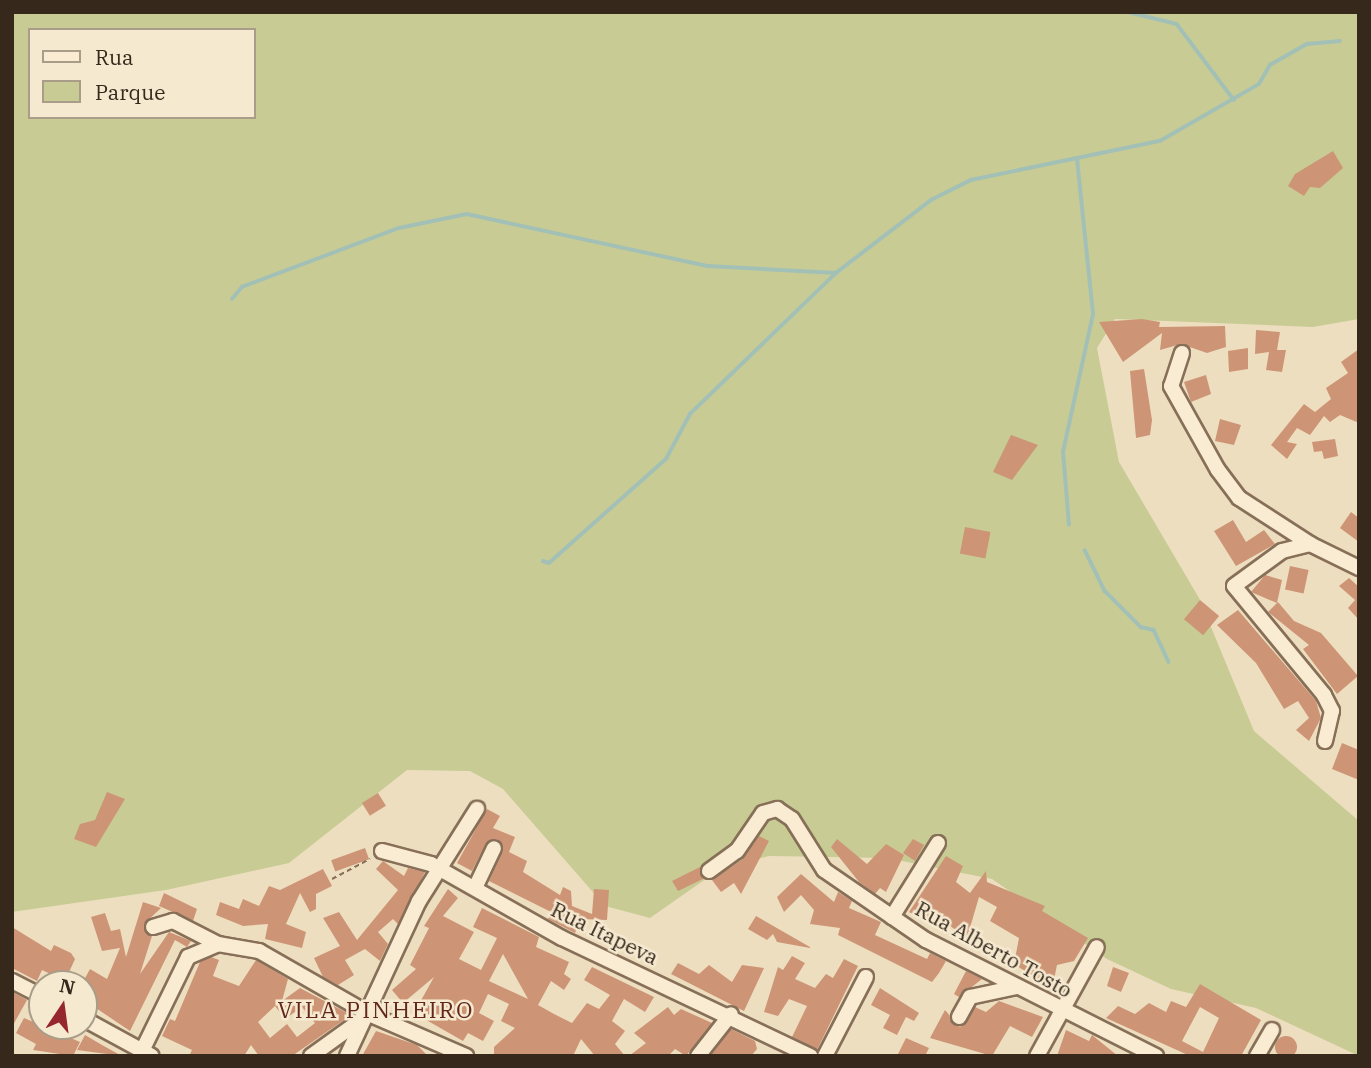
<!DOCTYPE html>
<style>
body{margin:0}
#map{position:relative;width:1371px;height:1068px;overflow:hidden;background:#eedec0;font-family:"IBM Plex Serif",serif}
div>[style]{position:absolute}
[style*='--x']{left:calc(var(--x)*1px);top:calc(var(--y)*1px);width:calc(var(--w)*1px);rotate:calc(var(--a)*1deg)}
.green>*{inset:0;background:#c8cc94}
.stream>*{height:3.5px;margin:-1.75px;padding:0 1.75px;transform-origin:1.75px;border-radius:1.75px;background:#a3c0b6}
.building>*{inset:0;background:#cd9575;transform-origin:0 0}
.round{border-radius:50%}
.path>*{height:2px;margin-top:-1px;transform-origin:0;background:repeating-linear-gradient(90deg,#876f58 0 5px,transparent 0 8.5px)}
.roads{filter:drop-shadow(2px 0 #876f58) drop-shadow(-2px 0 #876f58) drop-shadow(0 2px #876f58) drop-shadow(0 -2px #876f58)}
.minor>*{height:14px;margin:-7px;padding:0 7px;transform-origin:7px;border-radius:7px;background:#f9ecd3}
span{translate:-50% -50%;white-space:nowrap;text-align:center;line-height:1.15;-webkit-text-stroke:5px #f5e9d0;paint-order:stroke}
.street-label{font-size:21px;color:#37281c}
.neighbourhood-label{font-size:23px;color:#63271c;letter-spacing:2px}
.frame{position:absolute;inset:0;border:14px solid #37281c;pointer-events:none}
.legend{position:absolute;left:28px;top:28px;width:228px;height:91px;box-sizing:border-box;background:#f5e9d0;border:2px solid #a99c88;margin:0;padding:9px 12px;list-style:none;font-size:21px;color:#37281c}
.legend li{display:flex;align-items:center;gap:14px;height:35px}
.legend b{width:35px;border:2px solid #a99c88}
.north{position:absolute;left:28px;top:970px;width:70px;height:70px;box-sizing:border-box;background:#f5e9d0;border:2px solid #a99c88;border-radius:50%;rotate:13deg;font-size:19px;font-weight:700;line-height:28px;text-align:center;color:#37281c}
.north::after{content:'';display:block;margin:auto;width:24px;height:32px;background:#97272e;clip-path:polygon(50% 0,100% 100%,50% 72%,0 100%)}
</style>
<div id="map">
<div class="green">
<i style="clip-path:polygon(evenodd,12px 12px,1359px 12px,1359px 319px,1313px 327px,1115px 319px,1097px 348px,1119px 462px,1199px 598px,1254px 731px,1359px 821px,1359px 1056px,1256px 1008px,1171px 989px,1107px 959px,992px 879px,887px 858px,769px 856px,720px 869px,650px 918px,605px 906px,503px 789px,470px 771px,407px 770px,289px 863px,166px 890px,12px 912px,12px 12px,30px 30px,254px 30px,254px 117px,30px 117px,30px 30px)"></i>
</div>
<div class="stream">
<i style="--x:1128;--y:12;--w:50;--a:13.8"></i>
<i style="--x:1177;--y:24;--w:95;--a:53.1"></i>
<i style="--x:232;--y:299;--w:16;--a:-50"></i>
<i style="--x:242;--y:287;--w:168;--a:-20.6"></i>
<i style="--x:399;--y:228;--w:69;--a:-11.6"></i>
<i style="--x:467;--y:214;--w:247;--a:12.2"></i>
<i style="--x:708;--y:266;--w:128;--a:3.1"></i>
<i style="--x:1069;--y:525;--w:73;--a:-94.7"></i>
<i style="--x:1063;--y:452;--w:141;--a:-77.7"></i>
<i style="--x:1093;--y:314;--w:156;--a:-95.9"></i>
<i style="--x:1085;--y:550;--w:46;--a:64"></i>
<i style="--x:1105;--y:591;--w:51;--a:45"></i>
<i style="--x:1141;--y:627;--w:13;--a:13"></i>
<i style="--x:1154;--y:630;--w:35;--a:65"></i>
<i style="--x:543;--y:561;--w:6;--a:18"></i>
<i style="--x:549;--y:563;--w:157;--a:-41.6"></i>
<i style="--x:666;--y:459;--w:51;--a:-61.9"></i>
<i style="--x:690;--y:414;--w:203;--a:-44"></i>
<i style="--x:836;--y:273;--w:120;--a:-37.5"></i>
<i style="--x:931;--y:200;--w:45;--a:-26.6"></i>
<i style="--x:971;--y:180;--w:193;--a:-11.7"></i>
<i style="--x:1160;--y:141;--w:114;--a:-29.9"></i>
<i style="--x:1259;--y:84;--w:22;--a:-60"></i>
<i style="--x:1270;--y:65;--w:43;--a:-29.6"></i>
<i style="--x:1307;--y:44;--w:33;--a:-5"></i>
</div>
<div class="building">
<i style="clip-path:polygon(1333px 151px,1343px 168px,1320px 188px,1310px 187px,1304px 196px,1288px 186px,1295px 174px)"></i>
<i style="clip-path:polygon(1142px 319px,1160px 322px,1159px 327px,1225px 326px,1226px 347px,1207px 353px,1181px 344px,1160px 350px,1162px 333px,1123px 362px,1099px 322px)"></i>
<i style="clip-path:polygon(1256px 330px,1280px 332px,1277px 350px,1286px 350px,1282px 372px,1266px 370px,1269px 352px,1255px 354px)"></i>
<i style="clip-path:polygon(1248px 348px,1248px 369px,1229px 372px,1228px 351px)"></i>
<i style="clip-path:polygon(1359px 349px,1359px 423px,1340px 415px,1330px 422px,1324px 416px,1310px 435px,1297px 428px,1287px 442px,1297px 444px,1287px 459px,1271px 445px,1304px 404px,1315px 412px,1331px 399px,1326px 388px,1348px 373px,1341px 362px)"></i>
<i style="clip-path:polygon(1144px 369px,1152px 420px,1150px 435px,1136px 438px,1130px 371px)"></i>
<i style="clip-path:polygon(1206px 375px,1211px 394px,1191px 402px,1184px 382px)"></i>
<i style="clip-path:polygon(1220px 419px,1241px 425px,1234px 445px,1215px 441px)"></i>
<i style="clip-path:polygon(1011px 435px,1038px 445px,1012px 480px,993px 472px)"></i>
<i style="clip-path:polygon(1335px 439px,1338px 456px,1324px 459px,1322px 451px,1314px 452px,1312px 442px)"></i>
<i style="clip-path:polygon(1351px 512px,1359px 518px,1359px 542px,1340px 528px)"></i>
<i style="clip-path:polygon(1233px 520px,1246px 542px,1264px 530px,1275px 544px,1236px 566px,1214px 531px)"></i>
<i style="left:965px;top:527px;width:26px;height:27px;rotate:11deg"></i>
<i style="left:1290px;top:566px;width:19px;height:24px;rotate:12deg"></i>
<i style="clip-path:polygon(1265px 575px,1282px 580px,1277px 603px,1251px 592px)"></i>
<i style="clip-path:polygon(1349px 578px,1359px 587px,1359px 620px,1348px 608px,1355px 600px,1339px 586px)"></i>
<i style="left:1200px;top:600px;width:25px;height:25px;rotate:40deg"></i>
<i style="clip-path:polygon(1278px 602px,1294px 621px,1321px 633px,1358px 676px,1337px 694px,1303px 649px,1309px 645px,1268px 612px)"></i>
<i style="clip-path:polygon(1238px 610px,1316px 701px,1321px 718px,1309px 741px,1296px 730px,1309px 718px,1298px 701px,1284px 709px,1256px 663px,1217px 625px)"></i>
<i style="clip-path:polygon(1342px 743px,1359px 750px,1359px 780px,1332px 769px)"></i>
<i style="clip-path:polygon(107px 792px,125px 799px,96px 847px,74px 839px,80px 824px,95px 820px)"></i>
<i style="left:378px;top:793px;width:15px;height:19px;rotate:58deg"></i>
<i style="clip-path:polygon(487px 809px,500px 816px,493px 828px,515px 837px,509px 852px,527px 861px,523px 872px,560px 895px,563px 887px,571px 891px,572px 906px,592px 914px,594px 889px,609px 890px,607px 920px,581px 919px,575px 933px,548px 919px,551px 912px,489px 881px,503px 851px,497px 839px,486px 843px,472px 871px,457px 863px)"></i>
<i style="clip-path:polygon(759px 836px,769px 841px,741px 894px,734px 883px,721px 892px,712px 880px,743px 859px)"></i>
<i style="clip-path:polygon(837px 839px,867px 864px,886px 844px,904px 855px,886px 892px,880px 888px,875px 894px,859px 882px,831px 847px)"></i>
<i style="clip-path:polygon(913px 839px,924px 845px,915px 861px,903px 853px)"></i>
<i style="left:365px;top:848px;width:12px;height:36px;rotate:70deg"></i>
<i style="clip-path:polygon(946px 856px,963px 866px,956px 882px,970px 893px,986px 871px,987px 882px,1045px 906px,1042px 911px,1088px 938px,1074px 961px,1057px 965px,1052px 989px,1014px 964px,1019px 938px,990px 921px,997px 907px,979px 897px,967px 938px,932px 913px,927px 922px,909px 912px)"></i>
<i style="clip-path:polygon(383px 861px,404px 876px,408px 868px,425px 872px,398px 924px,393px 919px,378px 932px,388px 944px,380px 961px,365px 949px,345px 960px,354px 975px,338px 985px,323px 977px,314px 958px,340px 946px,323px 918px,339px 912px,357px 940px,398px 890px,376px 869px)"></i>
<i style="clip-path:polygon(700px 867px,703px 879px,678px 891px,672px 881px)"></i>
<i style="clip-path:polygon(323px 869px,332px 886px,316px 894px,316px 909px,310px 912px,300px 893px,286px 924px,306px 932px,302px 948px,265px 939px,268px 924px,243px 926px,216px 915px,220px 902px,239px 909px,243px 899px,259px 906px,269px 886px,280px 890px)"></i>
<i style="clip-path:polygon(801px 874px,834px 902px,838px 892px,852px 901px,849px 908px,881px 922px,875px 935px,927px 959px,930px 953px,946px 961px,939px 973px,932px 982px,838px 935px,840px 928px,810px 924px,814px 910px,801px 895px,784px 912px,777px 897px)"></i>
<i style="clip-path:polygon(evenodd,448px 889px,458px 898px,443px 916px,474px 932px,459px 959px,481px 970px,497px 938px,473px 927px,482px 908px,539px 937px,536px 947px,569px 962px,564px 974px,571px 979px,564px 990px,551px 981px,538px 1005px,554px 1014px,572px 1023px,587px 1003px,599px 1009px,610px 995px,584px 980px,592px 967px,654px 997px,645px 1012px,624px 999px,612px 1021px,625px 1031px,615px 1044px,625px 1056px,595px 1056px,581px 1039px,573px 1056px,494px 1056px,494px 1047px,515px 1028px,501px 1021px,509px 1004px,488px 994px,479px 1013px,494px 1021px,483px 1041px,468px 1033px,463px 1041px,414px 1013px,434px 977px,403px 1003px,392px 990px,416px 969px,410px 965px,429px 928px,424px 926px,448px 889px,503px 954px,528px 999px,489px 981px,503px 954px)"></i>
<i style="clip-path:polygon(164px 893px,197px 909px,193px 921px,159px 906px)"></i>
<i style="clip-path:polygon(143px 902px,161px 908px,144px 924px,152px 936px,140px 974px,169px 932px,191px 941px,187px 947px,175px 940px,130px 1031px,84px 1000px,84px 980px,90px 969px,107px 979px,120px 948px,102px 951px,91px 917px,105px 913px,111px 931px,120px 929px,126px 957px)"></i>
<i style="clip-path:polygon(756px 916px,810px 947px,810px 948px,777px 942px,773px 934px,767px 940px,748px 929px)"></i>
<i style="clip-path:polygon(12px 927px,51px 951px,54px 945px,71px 953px,75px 959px,65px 981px,42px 970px,37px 981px,12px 968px)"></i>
<i style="clip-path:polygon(792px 956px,805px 963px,795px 979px,815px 988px,826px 974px,833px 978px,844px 959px,858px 966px,817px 1050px,792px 1037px,807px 1006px,789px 999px,778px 1016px,764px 1012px,778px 967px,783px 970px)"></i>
<i style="clip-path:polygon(evenodd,211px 957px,219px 960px,213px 976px,239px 986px,256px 960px,288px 979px,282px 1001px,300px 988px,351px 1015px,292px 1056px,259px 1056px,251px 1045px,244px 1056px,189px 1056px,192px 1050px,162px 1036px,170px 1019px,175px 1021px,200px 962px,211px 957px,275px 1006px,285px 1019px,302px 1007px,315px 1023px,297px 1037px,287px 1024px,270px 1038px,258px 1022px,275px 1006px)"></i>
<i style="clip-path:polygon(678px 963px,699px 974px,709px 965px,732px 982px,742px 965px,764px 968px,744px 1011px,671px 974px)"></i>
<i style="clip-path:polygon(1113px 967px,1129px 973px,1121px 992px,1107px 986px)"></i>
<i style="clip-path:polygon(966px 971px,982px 979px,959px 997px,954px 994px)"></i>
<i style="clip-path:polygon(evenodd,1200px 984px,1261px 1020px,1241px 1056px,1190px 1056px,1106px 1018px,1118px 1006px,1135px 1014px,1149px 1003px,1166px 1012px,1171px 1001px,1186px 1007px,1200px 984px,1200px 1007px,1219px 1018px,1203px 1052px,1182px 1041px,1200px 1007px)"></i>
<i style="clip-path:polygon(880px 988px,919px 1013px,914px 1021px,906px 1017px,897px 1035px,883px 1028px,890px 1015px,871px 1005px)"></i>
<i style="clip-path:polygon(12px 992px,27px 1000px,12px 1027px)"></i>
<i style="clip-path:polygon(999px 1001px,1043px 1017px,1032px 1037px,1010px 1026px,992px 1056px,930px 1038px,945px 1010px,960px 1027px,975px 1007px,986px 1012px)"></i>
<i style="clip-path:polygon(668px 1007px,674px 1015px,681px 1009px,712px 1023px,686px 1056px,675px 1049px,668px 1056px,629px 1056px,646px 1043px,634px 1033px)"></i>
<i style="clip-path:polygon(24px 1018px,80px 1042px,73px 1056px,33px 1050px,36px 1044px,16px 1033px)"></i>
<i style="clip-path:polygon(731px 1029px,755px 1041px,757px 1049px,751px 1056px,710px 1056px)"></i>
<i style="clip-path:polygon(1066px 1030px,1089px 1041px,1092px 1035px,1118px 1056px,1057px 1056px)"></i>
<i style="clip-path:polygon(376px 1031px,417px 1045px,428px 1056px,362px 1056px)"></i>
<i style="clip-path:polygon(85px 1035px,102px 1045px,122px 1056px,77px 1050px)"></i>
<i class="round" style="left:1275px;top:1036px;width:22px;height:22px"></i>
<i style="clip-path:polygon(906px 1038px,929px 1048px,925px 1056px,897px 1056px)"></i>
</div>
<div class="path">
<i style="--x:332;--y:879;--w:43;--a:-27.8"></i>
</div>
<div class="roads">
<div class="minor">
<i style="--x:1182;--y:353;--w:35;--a:108"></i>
<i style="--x:1171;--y:386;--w:96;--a:60.8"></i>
<i style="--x:1218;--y:470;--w:35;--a:53"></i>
<i style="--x:1239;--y:498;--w:85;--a:32.9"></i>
<i style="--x:1325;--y:741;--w:31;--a:-77"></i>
<i style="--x:1332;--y:711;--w:18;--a:-117"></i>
<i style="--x:1324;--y:695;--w:141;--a:-129.5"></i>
<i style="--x:1234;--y:586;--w:59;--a:-36.1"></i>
<i style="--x:1282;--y:551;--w:29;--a:-14"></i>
<i style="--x:1310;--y:544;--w:55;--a:26.1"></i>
<i style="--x:382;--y:851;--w:51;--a:14.9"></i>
<i style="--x:431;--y:864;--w:150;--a:29.5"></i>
<i style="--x:562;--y:938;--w:275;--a:25.4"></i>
<i style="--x:709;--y:871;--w:34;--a:-36"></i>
<i style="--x:737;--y:851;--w:46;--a:-55.6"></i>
<i style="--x:763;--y:813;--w:15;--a:-16"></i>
<i style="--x:777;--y:809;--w:18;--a:34"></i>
<i style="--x:792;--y:819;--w:60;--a:57.9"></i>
<i style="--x:824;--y:870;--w:124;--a:34.5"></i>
<i style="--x:926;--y:940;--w:258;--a:26.8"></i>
<i style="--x:475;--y:888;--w:44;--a:-64.6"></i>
<i style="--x:892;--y:917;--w:87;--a:-58.1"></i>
<i style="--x:153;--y:927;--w:21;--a:-17"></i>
<i style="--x:173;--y:921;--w:51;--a:27.1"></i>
<i style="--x:12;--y:981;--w:34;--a:27"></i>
<i style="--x:959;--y:1017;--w:23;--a:-61"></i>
<i style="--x:970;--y:997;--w:48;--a:-12"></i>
<i style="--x:84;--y:1019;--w:77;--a:28.6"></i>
<i style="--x:142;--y:1051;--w:105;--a:-63.9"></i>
<i style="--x:188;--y:957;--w:33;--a:-23"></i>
<i style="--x:218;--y:944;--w:42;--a:9.7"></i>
<i style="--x:259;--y:951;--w:127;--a:29.8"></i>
<i style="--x:369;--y:1014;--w:106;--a:23.4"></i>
<i style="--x:311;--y:1056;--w:67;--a:-35.8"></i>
<i style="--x:347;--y:1056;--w:171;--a:-65.1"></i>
<i style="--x:419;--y:901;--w:109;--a:-57.8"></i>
<i style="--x:698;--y:1056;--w:53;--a:-51.8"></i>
<i style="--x:825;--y:1056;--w:89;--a:-62.6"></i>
<i style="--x:1037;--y:1056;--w:124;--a:-61.2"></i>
<i style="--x:1257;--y:1056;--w:30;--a:-60"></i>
</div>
</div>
<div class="street-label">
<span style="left:605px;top:933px;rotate:26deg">Rua Itapeva</span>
<span style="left:994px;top:949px;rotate:29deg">Rua Alberto Tosto</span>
</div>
<div class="neighbourhood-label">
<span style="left:376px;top:1009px">VILA PINHEIRO</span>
</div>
<div class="frame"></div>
<ul class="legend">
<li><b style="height:9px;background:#f9ecd3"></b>Rua</li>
<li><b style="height:19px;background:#c8cc94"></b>Parque</li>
</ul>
<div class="north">N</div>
</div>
